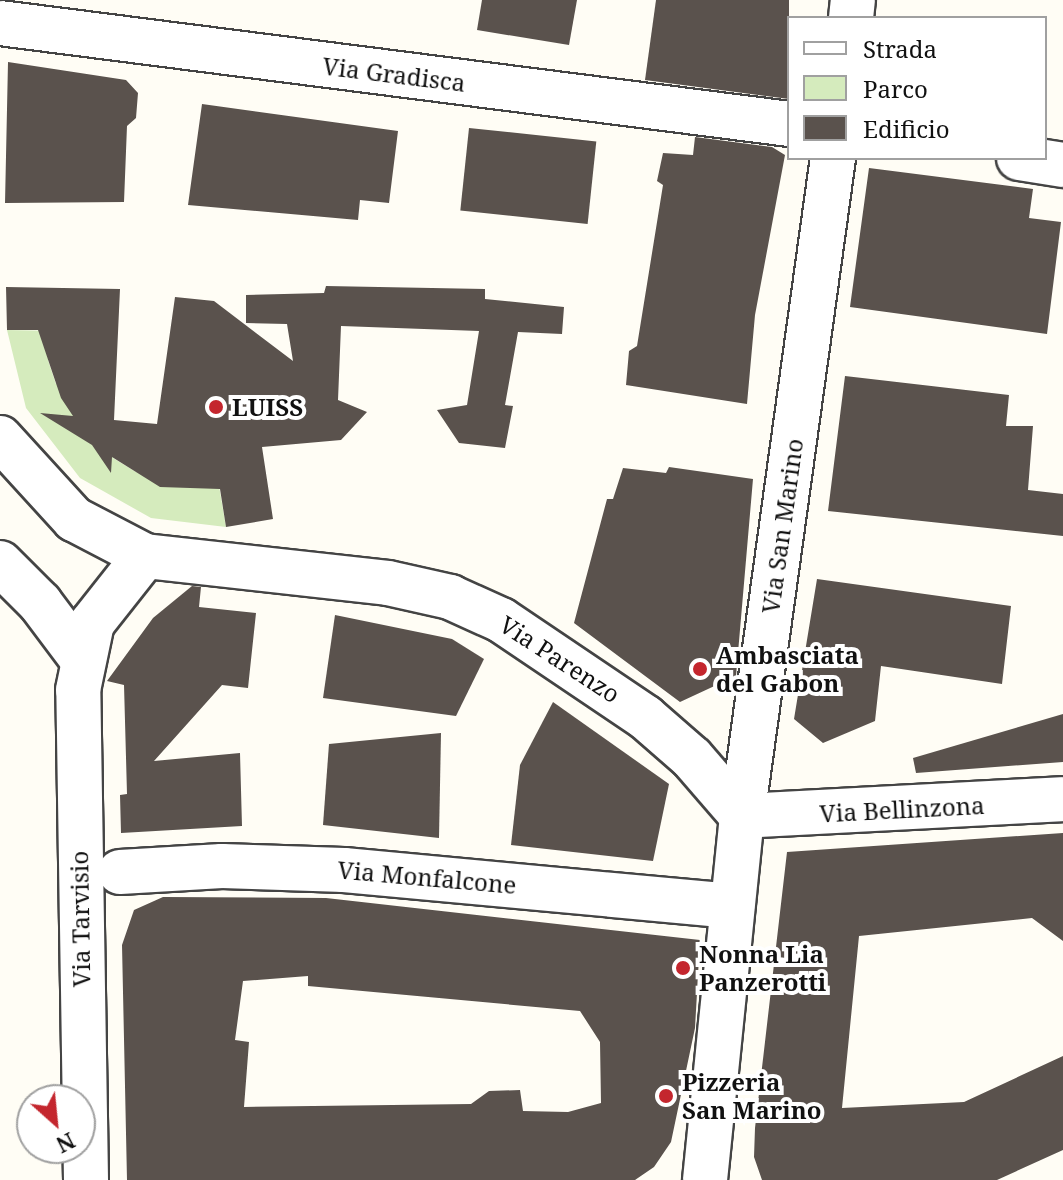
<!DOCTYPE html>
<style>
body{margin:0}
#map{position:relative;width:1063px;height:1180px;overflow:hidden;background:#fffdf5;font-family:"Noto Serif",serif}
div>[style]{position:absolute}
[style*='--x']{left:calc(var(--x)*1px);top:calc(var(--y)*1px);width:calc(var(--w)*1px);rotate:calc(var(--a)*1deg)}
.green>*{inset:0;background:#d5ebbd}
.building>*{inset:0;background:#5a524d;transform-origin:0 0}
.roads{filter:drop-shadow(2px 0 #444) drop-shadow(-2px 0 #444) drop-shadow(0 2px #444) drop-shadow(0 -2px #444)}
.street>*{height:44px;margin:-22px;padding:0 22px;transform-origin:22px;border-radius:22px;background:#fff}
.dots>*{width:22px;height:22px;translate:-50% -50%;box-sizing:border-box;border:4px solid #fff;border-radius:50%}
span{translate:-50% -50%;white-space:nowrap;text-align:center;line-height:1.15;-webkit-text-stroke:8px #fff;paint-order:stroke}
.street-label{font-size:24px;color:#111}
.poi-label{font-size:24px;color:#111;font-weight:700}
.left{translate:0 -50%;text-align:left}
.legend{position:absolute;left:787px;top:16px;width:260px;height:144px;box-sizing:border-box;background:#fff;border:2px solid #a0a0a0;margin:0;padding:10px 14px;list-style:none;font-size:24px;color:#111}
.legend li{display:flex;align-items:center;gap:16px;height:40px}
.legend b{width:40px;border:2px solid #a0a0a0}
.north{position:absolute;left:16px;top:1084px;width:80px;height:80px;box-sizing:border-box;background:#fff;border:2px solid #a0a0a0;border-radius:50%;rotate:153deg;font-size:22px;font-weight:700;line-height:32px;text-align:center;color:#111}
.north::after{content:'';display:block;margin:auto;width:28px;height:36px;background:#c4262e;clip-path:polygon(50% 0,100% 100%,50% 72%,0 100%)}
</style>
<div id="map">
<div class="green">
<i style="clip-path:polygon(7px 330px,57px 331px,48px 360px,56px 384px,65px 381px,79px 410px,73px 416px,85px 434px,118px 448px,113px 458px,136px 472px,218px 480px,226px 527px,151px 518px,80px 478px,26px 408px)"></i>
</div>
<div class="building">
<i style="clip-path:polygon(482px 0,577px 0,569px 45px,477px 30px)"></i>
<i style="clip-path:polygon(656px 0,789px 0,789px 99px,645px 80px)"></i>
<i style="clip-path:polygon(8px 62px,126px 80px,138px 93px,136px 118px,127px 126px,124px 202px,5px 203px)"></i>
<i style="clip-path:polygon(202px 104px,398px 131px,389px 203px,360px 200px,358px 220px,188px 205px)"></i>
<i style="left:469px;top:128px;width:128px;height:83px;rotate:6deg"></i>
<i style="clip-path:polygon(695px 137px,772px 147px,785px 155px,755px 315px,747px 404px,626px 385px,629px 351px,637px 346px,663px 185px,657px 181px,663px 153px,693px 155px)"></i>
<i style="clip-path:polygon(869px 168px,1033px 189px,1029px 218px,1061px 222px,1047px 334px,850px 307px)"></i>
<i style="clip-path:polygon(326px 286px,485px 289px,485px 299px,564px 307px,562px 334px,518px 332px,505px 405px,513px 406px,505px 448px,459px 443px,437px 410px,467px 405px,479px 331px,341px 326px,338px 400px,367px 412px,341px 440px,262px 447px,273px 519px,226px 527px,220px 489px,160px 487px,112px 457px,111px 473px,92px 445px,40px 413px,73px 416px,61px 398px,38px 330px,7px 330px,6px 287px,120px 289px,114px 420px,157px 424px,175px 297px,214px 301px,293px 361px,287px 324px,246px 323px,246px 295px,324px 293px)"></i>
<i style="clip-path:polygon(845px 376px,1009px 395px,1006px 426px,1033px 426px,1028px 490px,1063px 494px,1063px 536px,828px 511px)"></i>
<i style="clip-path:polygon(669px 467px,753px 479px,736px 676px,680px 702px,574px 623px,607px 499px,613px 499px,623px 468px,666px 473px)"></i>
<i style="clip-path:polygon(817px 579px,1011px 606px,1002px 684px,881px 666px,875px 721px,823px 743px,794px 719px)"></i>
<i style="clip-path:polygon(192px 586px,201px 587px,199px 607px,256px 613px,248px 688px,222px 685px,154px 761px,240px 753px,242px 826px,121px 833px,120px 795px,127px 794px,124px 685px,107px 681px,153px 618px)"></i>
<i style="clip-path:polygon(335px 615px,452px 639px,484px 659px,456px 716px,323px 698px)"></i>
<i style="clip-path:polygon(553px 702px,669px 784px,653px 861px,511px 845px,520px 765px)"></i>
<i style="clip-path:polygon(1063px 714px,1063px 762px,916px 773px,913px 758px)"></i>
<i style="clip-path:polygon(441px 733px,439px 838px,323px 825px,329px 744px)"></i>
<i style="clip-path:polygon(1063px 833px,1063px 941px,1032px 918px,859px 936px,842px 1108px,964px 1102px,1063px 1056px,1063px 1150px,997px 1180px,762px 1180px,754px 1157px,755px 1128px,787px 852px)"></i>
<i style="clip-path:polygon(evenodd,163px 897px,326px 898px,700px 940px,695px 1028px,671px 1142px,654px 1167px,635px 1180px,127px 1180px,122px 945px,134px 910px,163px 897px,308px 976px,308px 986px,580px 1011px,600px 1042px,601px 1103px,568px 1112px,523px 1111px,520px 1090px,489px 1091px,471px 1104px,244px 1107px,249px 1042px,235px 1040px,243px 981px,308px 976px)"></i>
</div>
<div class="roads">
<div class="street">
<i style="--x:851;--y:18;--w:18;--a:-84"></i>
<i style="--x:0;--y:23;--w:795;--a:7.29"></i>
<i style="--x:1019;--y:158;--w:45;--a:9"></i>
<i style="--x:0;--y:438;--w:110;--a:47.6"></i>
<i style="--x:74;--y:519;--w:80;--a:27.5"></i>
<i style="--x:145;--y:556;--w:244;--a:6.3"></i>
<i style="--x:388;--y:583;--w:64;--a:12.7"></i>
<i style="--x:450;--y:597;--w:56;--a:24.3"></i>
<i style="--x:501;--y:620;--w:174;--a:34"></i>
<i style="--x:645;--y:717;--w:62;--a:41.1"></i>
<i style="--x:692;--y:758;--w:77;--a:49.2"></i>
<i style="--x:742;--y:816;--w:321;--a:-3"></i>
<i style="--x:0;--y:563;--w:57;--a:45"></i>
<i style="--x:40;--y:603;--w:70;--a:53.1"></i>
<i style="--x:120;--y:872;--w:102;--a:-3.4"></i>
<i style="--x:222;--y:866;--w:122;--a:1.9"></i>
<i style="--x:344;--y:870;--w:390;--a:5.3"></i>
<i style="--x:86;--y:1180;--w:490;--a:-90.9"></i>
<i style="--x:78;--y:690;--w:68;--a:-78.2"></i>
<i style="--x:92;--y:623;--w:85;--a:-51.7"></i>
<i style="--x:705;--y:1180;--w:366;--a:-84.2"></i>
<i style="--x:742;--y:816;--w:664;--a:-82.13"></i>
</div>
</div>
<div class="dots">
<i style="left:216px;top:407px;background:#c4262e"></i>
<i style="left:700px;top:669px;background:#c4262e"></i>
<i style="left:683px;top:968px;background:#c4262e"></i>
<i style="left:666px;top:1096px;background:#c4262e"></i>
</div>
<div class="street-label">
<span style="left:394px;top:74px;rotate:7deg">Via Gradisca</span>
<span style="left:782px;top:526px;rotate:-82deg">Via San Marino</span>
<span style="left:560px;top:659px;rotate:33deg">Via Parenzo</span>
<span style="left:902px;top:809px;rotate:-3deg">Via Bellinzona</span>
<span style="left:427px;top:877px;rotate:5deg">Via Monfalcone</span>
<span style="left:80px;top:919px;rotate:-91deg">Via Tarvisio</span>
</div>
<div class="poi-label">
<span class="left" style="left:232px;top:407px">LUISS</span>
<span class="left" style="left:716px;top:669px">Ambasciata<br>del Gabon</span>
<span class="left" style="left:699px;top:968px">Nonna Lia<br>Panzerotti</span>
<span class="left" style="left:682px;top:1096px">Pizzeria<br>San Marino</span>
</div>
<ul class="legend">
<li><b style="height:10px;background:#fff"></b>Strada</li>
<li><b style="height:22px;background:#d5ebbd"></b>Parco</li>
<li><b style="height:22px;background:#5a524d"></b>Edificio</li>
</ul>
<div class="north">N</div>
</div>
